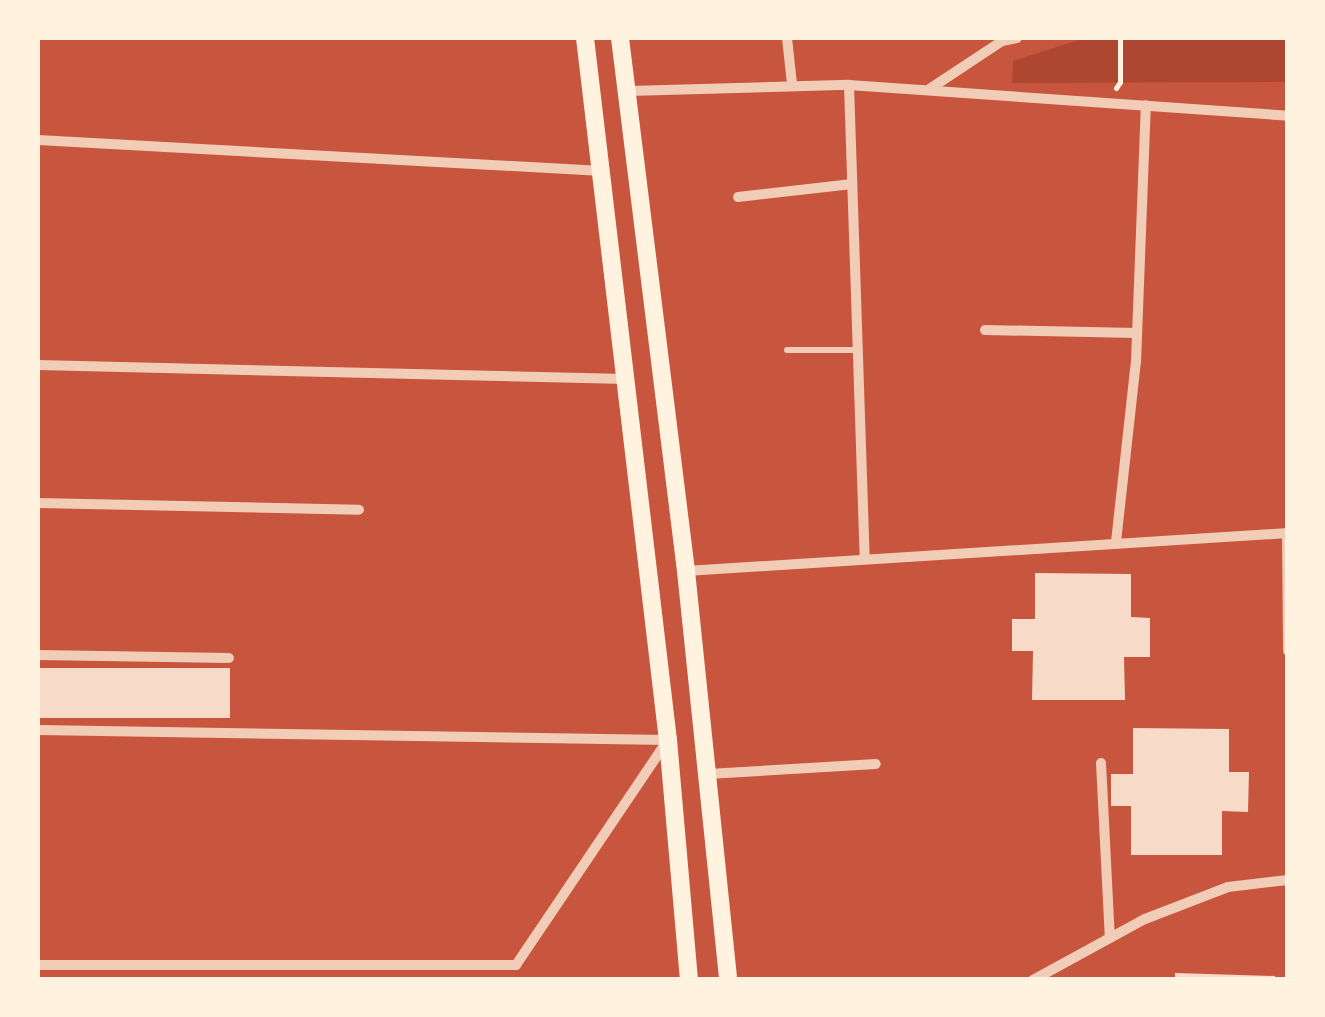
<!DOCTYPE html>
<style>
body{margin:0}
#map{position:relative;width:1325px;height:1017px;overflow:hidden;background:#c8553d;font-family:"PT Sans",sans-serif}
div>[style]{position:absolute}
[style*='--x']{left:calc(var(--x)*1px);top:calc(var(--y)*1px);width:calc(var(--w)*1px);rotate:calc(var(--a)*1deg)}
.green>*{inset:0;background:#ae4732}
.building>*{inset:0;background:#f7dbc8;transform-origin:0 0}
.path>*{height:5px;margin:-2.5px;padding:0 2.5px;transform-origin:2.5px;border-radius:2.5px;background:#fff3e0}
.service>*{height:6px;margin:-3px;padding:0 3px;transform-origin:3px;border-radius:3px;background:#f1ccb7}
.minor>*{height:10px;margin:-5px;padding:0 5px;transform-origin:5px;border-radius:5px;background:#f1ccb7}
.secondary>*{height:18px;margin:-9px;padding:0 9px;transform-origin:9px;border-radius:9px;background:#fff3e0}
span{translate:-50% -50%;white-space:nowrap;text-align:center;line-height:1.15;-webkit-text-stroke:8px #fff3e0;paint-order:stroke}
.frame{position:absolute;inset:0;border:40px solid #fff3e0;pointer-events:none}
</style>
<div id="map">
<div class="green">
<i style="clip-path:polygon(1085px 38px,1287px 38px,1287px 82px,1012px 83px,1013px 61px)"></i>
</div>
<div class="building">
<i style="clip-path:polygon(1035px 573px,1131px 574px,1131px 617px,1150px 618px,1150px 657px,1124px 657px,1125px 700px,1032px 700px,1033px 651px,1012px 651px,1012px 619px,1035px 619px)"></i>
<i style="left:38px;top:668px;width:192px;height:50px"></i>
<i style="clip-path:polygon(1133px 728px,1229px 729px,1229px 772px,1249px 772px,1248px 812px,1222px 811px,1222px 855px,1131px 855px,1131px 806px,1111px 806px,1111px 774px,1133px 774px)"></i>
<i style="clip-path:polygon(1175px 973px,1275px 976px,1275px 980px,1175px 980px)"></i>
</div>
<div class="path">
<i style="--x:1116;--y:88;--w:7;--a:-56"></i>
<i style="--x:1120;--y:82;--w:44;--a:-90"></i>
</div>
<div class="service">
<i style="--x:787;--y:350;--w:71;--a:0"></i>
</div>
<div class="minor">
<i style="--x:787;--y:38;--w:46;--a:83.8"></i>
<i style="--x:849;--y:85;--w:474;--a:88.1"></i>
<i style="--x:928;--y:90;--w:89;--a:-33.5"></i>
<i style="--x:1002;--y:41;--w:15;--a:-11"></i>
<i style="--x:629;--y:91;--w:220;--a:-1.6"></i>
<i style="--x:849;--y:85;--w:440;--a:4"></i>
<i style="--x:38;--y:140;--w:565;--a:3.15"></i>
<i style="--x:738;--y:197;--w:115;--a:-6.5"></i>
<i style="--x:985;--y:330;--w:152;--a:1.1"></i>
<i style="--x:38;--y:365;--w:588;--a:1.36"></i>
<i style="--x:38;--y:503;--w:321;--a:1.2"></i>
<i style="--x:1287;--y:533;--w:118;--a:89.5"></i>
<i style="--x:1116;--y:542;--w:181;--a:-83.7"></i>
<i style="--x:1136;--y:362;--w:257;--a:-87.8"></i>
<i style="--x:686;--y:571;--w:603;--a:-3.61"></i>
<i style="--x:38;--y:655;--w:191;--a:0.9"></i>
<i style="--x:38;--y:730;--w:630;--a:0.91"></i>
<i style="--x:1101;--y:763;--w:175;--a:87.1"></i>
<i style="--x:708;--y:774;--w:168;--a:-3.4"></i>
<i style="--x:38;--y:965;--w:478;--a:0"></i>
<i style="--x:516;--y:965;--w:270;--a:-56"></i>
<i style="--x:1033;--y:980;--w:128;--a:-28.6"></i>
<i style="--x:1145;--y:919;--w:89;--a:-21.1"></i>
<i style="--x:1228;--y:887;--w:60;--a:-6.7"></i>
</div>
<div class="secondary">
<i style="--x:585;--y:38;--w:707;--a:83.26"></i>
<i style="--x:668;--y:740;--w:241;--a:85"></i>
<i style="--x:620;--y:38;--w:537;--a:82.94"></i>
<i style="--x:686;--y:571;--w:411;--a:84.1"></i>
</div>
<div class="frame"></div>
</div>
